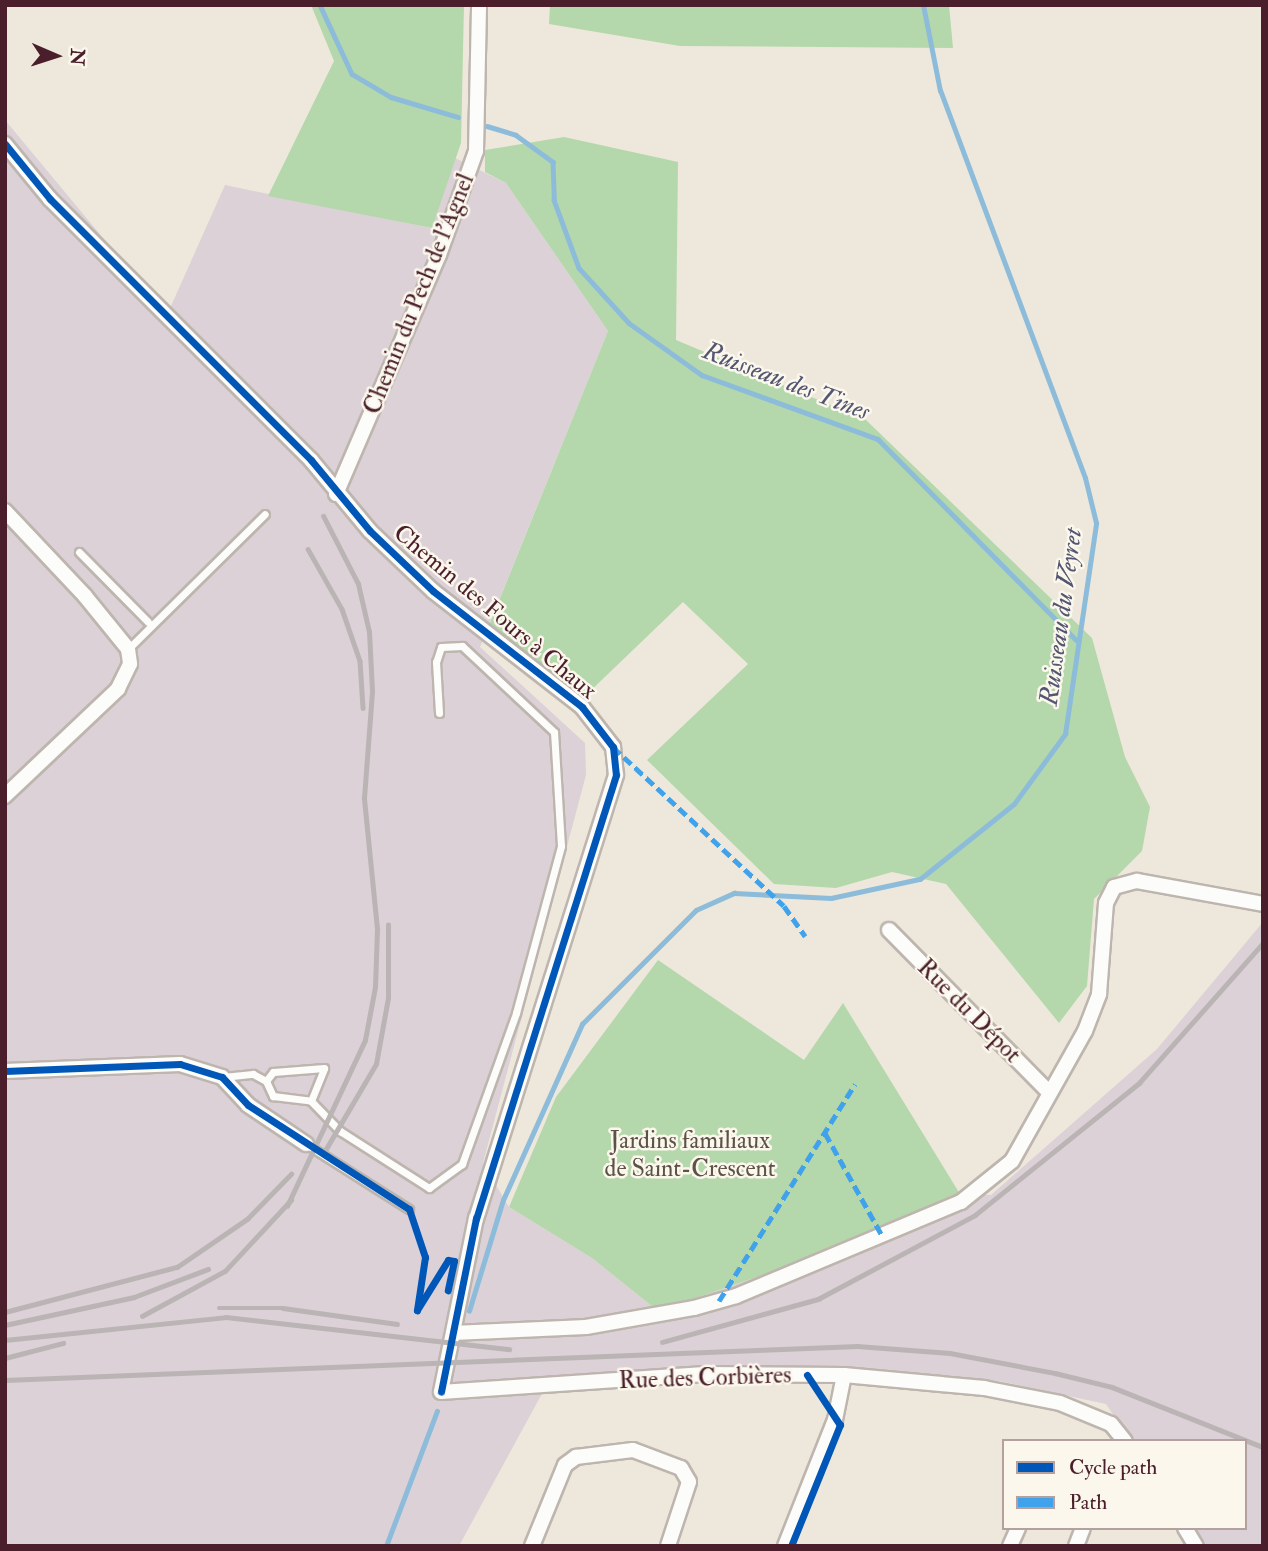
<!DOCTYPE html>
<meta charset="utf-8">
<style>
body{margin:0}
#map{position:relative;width:1268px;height:1551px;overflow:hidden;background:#ede8db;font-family:"IM FELL Double Pica",serif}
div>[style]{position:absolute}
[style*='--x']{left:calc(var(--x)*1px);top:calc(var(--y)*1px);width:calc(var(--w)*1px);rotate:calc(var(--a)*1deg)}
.industrial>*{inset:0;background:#dbd1d7}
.green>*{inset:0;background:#b4d8ab}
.stream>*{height:4.5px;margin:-2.25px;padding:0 2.25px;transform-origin:2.25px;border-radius:2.25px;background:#8dbcda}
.roads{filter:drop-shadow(2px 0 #bdb5ae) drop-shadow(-2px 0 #bdb5ae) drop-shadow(0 2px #bdb5ae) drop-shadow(0 -2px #bdb5ae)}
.service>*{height:7px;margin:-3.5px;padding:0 3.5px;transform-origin:3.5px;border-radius:3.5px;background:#fcfcfa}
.minor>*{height:14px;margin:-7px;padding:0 7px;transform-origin:7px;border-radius:7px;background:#fcfcfa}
.rail>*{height:4.5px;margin:-2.25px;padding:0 2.25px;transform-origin:2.25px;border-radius:2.25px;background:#bab4b4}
.quiet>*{height:5px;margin-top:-2.5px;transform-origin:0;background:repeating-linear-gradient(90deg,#40a2eb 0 10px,transparent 0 15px)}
.cycleway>*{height:7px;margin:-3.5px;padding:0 3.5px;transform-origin:3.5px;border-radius:3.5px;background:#0057b8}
span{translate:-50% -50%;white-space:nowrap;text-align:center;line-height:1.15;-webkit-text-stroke:5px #fbf7ec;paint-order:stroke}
.street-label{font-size:24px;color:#4a1f2b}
.park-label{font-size:24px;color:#5c5245}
.water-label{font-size:26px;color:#545671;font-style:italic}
.frame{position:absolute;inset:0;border:7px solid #4a1f2b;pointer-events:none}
.legend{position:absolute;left:1002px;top:1439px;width:245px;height:91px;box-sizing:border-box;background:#fbf7ec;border:2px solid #b4a19f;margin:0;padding:9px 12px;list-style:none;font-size:21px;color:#4a1f2b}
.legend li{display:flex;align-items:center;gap:14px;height:35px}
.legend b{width:35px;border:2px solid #b4a19f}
.north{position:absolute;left:21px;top:21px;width:70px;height:70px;-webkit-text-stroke:5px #fbf7ec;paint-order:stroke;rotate:93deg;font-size:19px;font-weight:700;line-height:28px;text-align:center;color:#4a1f2b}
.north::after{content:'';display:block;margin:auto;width:24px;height:32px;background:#4a1f2b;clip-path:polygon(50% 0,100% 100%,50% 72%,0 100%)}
</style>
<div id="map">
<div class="industrial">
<i style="clip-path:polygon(5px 120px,167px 315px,225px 185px,431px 228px,455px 158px,506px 183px,608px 331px,480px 647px,585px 743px,586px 775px,483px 1163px,509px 1207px,592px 1258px,658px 1311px,861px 1241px,960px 1194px,991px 1195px,1157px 1049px,1263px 922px,1263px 1546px,1200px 1546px,1188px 1528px,1245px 1528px,1245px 1441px,1131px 1441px,1106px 1404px,999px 1381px,852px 1367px,551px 1377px,459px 1546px,5px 1546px)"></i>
</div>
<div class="green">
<i style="clip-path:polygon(311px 5px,464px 5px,461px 143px,432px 228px,268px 196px,334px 61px)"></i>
<i style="clip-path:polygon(550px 5px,949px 5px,953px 48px,680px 46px,549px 24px)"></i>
<i style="clip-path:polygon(564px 137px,678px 162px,676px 340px,866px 420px,1092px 638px,1125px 757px,1150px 807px,1142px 851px,1094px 899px,1087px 986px,1059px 1023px,946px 884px,892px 872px,836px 888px,774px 884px,647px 760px,748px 664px,683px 602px,584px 697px,488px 628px,608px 331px,506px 183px,485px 172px,485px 150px)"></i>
<i style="clip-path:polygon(658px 960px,804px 1060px,843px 1003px,960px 1194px,861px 1241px,658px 1311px,592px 1258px,509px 1207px,556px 1097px)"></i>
</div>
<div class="stream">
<i style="--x:320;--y:5;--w:76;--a:65.1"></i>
<i style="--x:352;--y:74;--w:45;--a:30.5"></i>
<i style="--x:391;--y:97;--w:70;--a:16.6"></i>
<i style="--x:487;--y:126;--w:30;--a:17"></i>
<i style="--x:516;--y:135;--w:46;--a:36.1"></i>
<i style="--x:553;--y:162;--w:38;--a:88"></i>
<i style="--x:554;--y:200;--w:72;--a:69.8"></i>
<i style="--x:579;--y:268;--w:74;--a:47.7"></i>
<i style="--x:629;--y:323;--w:90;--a:35.5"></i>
<i style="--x:702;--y:375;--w:187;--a:20"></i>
<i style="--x:878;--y:439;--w:282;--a:45.4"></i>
<i style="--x:469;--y:1311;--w:116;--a:-73"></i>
<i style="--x:503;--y:1200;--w:193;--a:-65.8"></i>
<i style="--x:582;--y:1024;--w:161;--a:-45"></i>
<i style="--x:696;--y:910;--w:42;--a:-24.1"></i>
<i style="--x:734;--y:893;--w:97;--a:3"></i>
<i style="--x:831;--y:898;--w:91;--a:-12.1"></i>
<i style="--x:920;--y:879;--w:120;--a:-38.6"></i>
<i style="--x:1014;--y:804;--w:87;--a:-53.9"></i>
<i style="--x:1065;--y:734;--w:213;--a:-81.6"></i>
<i style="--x:1096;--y:523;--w:46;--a:-103.7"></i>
<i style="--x:1085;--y:478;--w:413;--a:-110.5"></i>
<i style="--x:940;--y:91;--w:88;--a:-101.2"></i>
<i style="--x:386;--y:1546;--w:144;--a:-69.3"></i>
</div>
<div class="roads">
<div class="service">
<i style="--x:79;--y:552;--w:98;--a:45.4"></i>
<i style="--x:128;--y:649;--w:192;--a:-44.6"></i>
<i style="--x:223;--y:1077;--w:30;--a:-6"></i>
<i style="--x:253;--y:1074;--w:15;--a:28"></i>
<i style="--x:266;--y:1081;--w:17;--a:65"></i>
<i style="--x:273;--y:1096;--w:38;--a:7"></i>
<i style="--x:311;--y:1101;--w:35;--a:-68"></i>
<i style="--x:324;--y:1068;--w:51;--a:175.5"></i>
<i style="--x:273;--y:1072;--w:11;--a:128"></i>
<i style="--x:311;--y:1101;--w:42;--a:46"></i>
<i style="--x:340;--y:1131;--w:106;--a:32.6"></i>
<i style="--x:429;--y:1188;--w:41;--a:-36"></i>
<i style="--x:462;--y:1164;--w:160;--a:-70.3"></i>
<i style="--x:516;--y:1013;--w:173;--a:-74.9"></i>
<i style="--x:561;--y:846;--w:114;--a:-93.5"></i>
<i style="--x:554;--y:732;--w:126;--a:-136.9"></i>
<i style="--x:462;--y:646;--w:21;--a:177"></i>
<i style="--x:441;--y:647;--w:16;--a:108"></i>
<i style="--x:436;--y:662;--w:51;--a:86.6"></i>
<i style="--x:306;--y:1144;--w:122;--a:32.3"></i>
</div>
<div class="minor">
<i style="--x:5;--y:144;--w:71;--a:50.7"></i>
<i style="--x:50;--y:199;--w:369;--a:45"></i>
<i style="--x:311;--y:460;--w:92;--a:50.3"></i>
<i style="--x:370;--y:531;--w:87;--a:43.6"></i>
<i style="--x:433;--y:591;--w:189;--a:37.9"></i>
<i style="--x:582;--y:707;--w:51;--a:52.2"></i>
<i style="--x:613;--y:747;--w:28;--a:84"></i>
<i style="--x:616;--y:775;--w:465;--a:107.5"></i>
<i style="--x:476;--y:1218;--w:177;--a:101.4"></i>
<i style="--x:441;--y:1392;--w:264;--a:-3.9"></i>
<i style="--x:704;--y:1374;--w:140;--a:0.4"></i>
<i style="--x:844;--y:1375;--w:141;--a:5.3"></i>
<i style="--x:984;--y:1388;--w:77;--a:11.2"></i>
<i style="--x:1060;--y:1403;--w:55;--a:22.4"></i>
<i style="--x:1111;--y:1424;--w:22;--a:51"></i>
<i style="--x:336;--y:494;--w:260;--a:-66.7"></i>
<i style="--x:439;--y:255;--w:110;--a:-70.4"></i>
<i style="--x:476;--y:151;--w:146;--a:-88.8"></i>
<i style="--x:5;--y:511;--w:117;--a:46.7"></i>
<i style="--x:85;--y:596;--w:68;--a:50.9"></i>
<i style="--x:128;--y:649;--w:15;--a:82"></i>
<i style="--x:130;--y:664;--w:28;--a:116"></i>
<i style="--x:118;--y:689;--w:156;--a:136.6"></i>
<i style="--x:889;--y:930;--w:228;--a:45.4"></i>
<i style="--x:5;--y:1071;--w:175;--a:-2.3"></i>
<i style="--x:180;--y:1064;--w:44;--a:17.2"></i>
<i style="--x:222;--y:1077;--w:38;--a:47"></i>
<i style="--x:248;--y:1105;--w:70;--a:33.9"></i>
<i style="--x:453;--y:1333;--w:133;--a:-2.6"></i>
<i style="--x:586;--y:1327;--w:110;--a:-10"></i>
<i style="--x:694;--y:1308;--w:44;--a:-15.9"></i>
<i style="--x:736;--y:1296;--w:244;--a:-22.7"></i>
<i style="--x:961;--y:1202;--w:65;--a:-38.8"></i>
<i style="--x:1012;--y:1161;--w:149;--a:-60.7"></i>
<i style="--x:1085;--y:1031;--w:40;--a:-69"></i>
<i style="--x:1099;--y:994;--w:91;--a:-85.6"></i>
<i style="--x:1106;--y:903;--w:18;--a:-63"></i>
<i style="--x:1114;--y:887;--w:24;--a:-15"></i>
<i style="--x:1137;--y:881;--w:128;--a:10.3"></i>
<i style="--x:1185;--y:1528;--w:21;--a:59"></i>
<i style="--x:532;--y:1546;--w:87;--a:-67.8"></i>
<i style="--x:565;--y:1465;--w:14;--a:-36"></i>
<i style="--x:576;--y:1457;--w:57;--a:-7"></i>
<i style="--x:633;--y:1450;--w:51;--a:20.6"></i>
<i style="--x:681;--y:1468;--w:16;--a:60"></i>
<i style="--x:689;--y:1482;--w:67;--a:108.2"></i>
<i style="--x:785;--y:1546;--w:136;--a:-68.4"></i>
<i style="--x:835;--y:1420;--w:46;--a:-78.7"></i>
<i style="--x:1010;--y:1546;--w:20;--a:-66"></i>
<i style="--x:1076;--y:1546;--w:19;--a:-69"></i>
</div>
</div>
<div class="rail">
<i style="--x:308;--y:549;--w:69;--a:60.5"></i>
<i style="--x:342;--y:609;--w:55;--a:70.9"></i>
<i style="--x:360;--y:661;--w:47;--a:86.3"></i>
<i style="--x:323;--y:1154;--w:104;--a:-59.5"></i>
<i style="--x:376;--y:1064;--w:67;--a:-79.7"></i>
<i style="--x:388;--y:998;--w:73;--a:-90"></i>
<i style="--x:287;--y:1206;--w:183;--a:-64.8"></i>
<i style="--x:365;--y:1040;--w:54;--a:-79.3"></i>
<i style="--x:375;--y:987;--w:58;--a:-88"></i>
<i style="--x:377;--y:929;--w:132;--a:-95.7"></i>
<i style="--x:364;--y:798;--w:107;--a:-85.7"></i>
<i style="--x:372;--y:691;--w:59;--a:-92.9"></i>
<i style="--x:369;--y:632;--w:49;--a:-102.9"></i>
<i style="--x:358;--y:584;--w:76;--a:-117.2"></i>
<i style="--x:219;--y:1308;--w:64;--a:0"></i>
<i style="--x:283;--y:1308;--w:115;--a:8"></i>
<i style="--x:5;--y:1312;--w:178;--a:-14.7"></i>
<i style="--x:177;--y:1267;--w:85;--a:-34.4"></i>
<i style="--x:247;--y:1219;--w:63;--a:-45.6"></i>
<i style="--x:142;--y:1316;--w:94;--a:-28.5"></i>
<i style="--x:225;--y:1271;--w:97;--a:-47.1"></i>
<i style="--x:5;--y:1325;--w:132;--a:-12.2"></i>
<i style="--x:134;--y:1297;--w:79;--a:-20.7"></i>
<i style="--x:5;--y:1340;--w:222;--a:-5.9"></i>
<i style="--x:226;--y:1317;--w:285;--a:6.5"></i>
<i style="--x:662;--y:1342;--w:162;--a:-15.4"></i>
<i style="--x:818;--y:1299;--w:178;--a:-28.1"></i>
<i style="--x:975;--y:1215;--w:211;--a:-38.8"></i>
<i style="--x:1139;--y:1083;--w:187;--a:-48.5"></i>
<i style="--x:5;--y:1358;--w:60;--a:-14.5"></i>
<i style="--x:5;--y:1380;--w:853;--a:-2.29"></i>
<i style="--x:857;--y:1346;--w:93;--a:4.3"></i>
<i style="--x:950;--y:1353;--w:107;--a:10.8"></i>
<i style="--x:1055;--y:1373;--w:59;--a:13.8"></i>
<i style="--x:1112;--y:1387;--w:162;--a:21.7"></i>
</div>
<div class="quiet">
<i style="--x:613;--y:747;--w:233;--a:42.9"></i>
<i style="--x:784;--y:906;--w:37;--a:55"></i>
<i style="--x:825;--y:1133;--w:119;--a:60.9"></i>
<i style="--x:719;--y:1301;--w:256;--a:-57.9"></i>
</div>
<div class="cycleway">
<i style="--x:5;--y:144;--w:71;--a:50.7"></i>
<i style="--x:50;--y:199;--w:369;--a:45"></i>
<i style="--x:311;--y:460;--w:92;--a:50.3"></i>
<i style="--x:370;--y:531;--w:87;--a:43.6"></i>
<i style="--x:433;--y:591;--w:189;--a:37.9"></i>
<i style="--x:582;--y:707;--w:51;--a:52.2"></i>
<i style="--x:613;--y:747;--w:28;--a:84"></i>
<i style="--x:616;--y:775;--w:465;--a:107.5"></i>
<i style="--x:476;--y:1218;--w:177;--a:101.4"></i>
<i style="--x:5;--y:1071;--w:175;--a:-2.3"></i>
<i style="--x:180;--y:1064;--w:44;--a:17.2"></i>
<i style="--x:222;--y:1077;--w:38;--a:47"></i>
<i style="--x:248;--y:1105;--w:192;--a:32.9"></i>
<i style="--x:409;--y:1209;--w:51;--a:71.6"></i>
<i style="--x:425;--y:1257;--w:54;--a:98.6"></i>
<i style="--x:417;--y:1310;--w:59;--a:-58.2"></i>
<i style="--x:448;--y:1260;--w:6;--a:9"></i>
<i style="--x:454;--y:1261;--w:30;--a:102"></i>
<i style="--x:791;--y:1546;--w:131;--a:-68"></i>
<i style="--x:840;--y:1425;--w:60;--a:-123.4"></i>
</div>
<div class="street-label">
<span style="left:419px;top:294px;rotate:-68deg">Chemin du Pech de l'Agnel</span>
<span style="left:495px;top:612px;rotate:40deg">Chemin des Fours à Chaux</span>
<span style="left:969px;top:1011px;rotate:45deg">Rue du Dépot</span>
<span style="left:705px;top:1378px;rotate:-2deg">Rue des Corbières</span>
</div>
<div class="park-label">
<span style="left:690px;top:1155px">Jardins familiaux<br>de Saint-Crescent</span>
</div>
<div class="water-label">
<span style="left:786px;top:382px;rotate:21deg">Ruisseau des Tines</span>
<span style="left:1062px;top:617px;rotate:-82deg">Ruisseau du Veyret</span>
</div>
<div class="frame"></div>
<ul class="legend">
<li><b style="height:9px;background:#0057b8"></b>Cycle path</li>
<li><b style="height:9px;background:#40a2eb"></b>Path</li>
</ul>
<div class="north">N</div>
</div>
